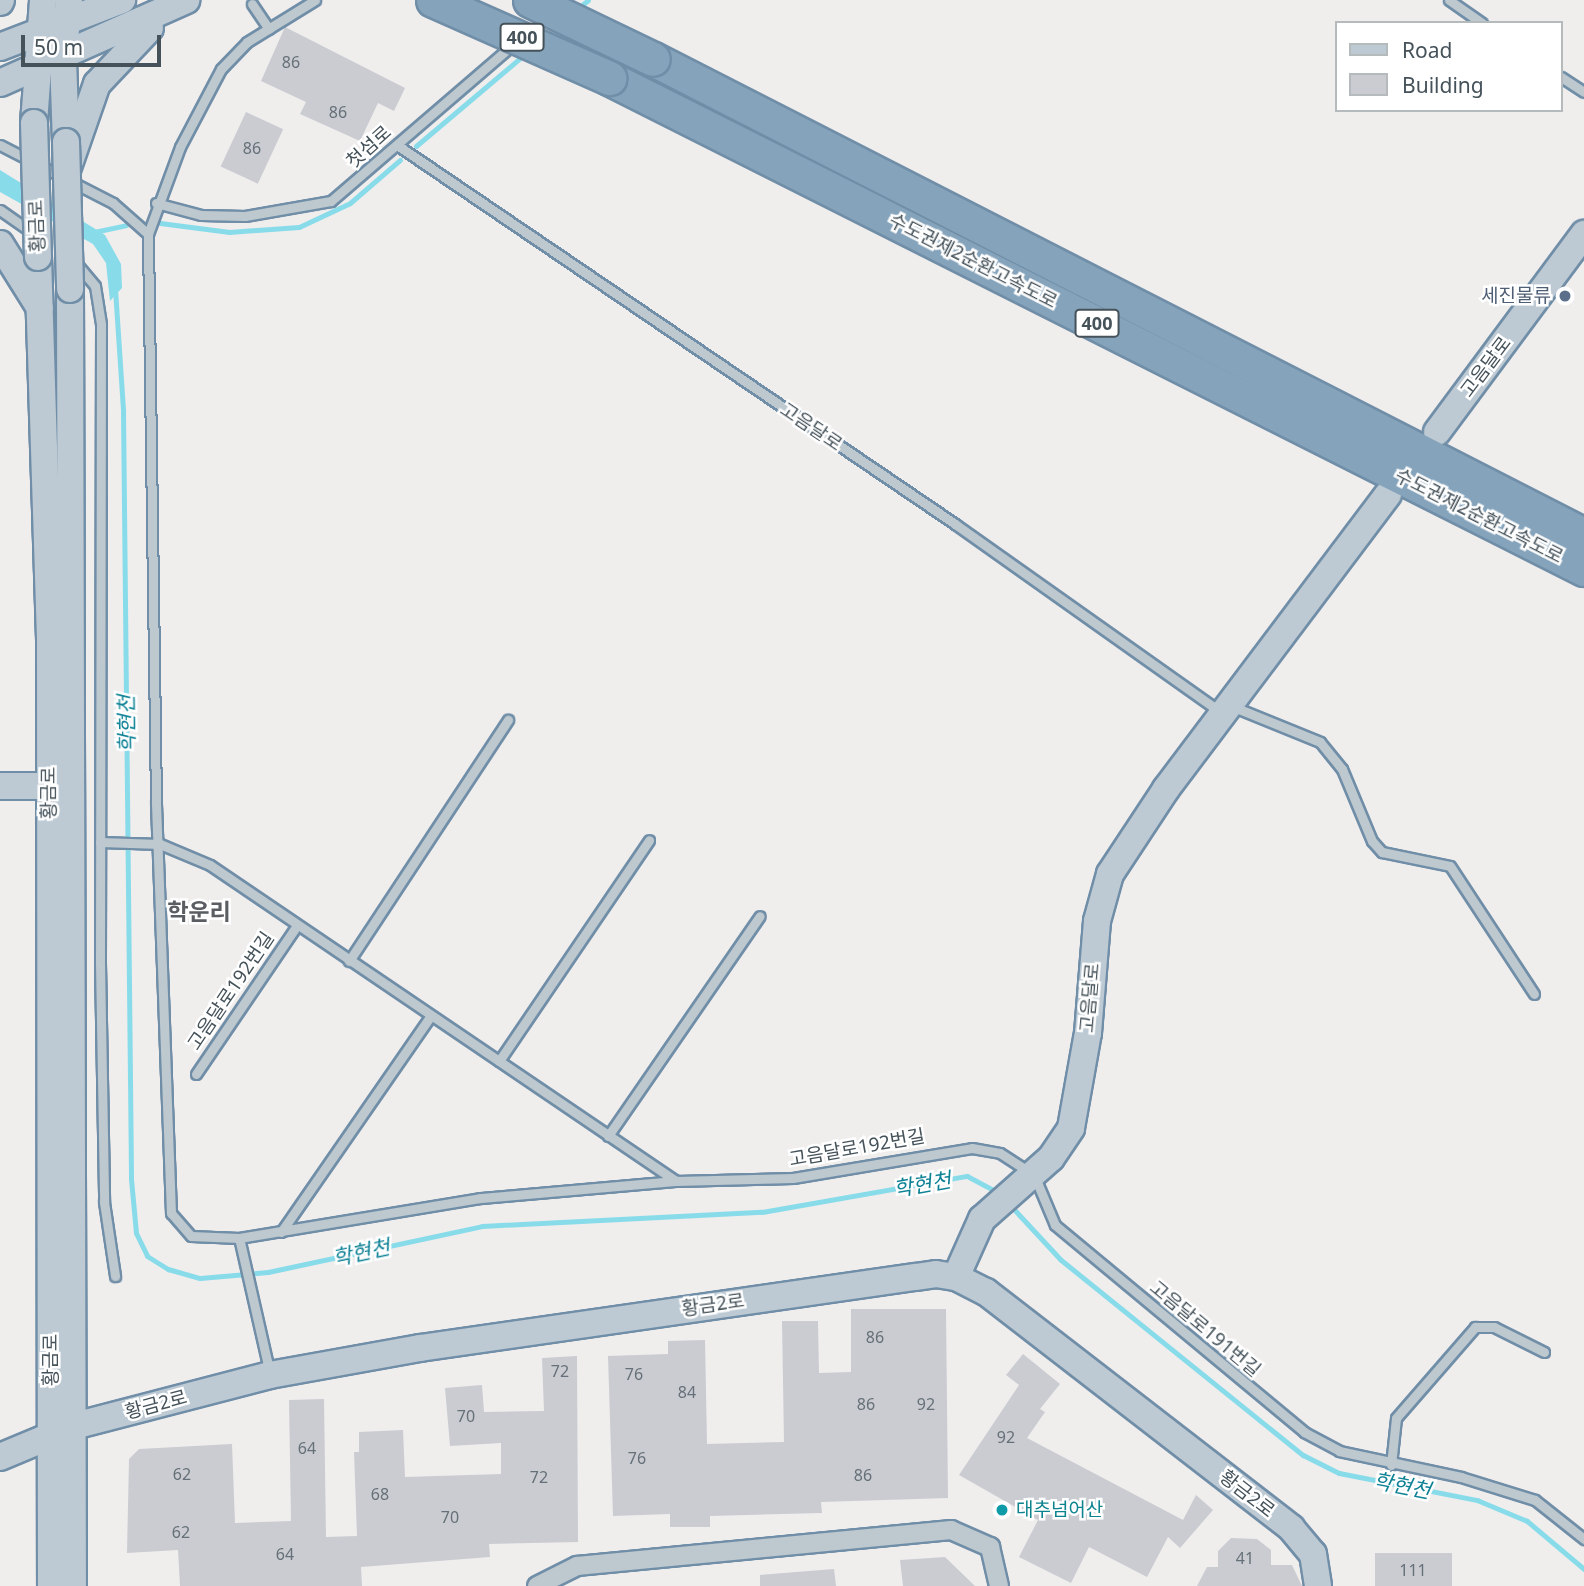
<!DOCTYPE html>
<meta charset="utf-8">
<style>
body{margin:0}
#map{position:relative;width:1584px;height:1586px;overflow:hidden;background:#f0eded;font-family:"Noto Sans","Noto Sans KR",sans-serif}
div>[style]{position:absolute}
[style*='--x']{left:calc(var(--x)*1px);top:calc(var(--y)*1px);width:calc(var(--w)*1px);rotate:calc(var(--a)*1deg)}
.water>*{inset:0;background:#88dcea}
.stream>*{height:5px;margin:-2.5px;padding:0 2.5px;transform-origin:2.5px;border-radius:2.5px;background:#88dcea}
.building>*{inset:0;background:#caccd2;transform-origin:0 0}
.roads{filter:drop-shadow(2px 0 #708ea7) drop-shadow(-2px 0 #708ea7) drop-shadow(0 2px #708ea7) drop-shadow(0 -2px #708ea7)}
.lane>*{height:9px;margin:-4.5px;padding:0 4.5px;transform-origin:4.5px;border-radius:4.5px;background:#bdc8cf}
.street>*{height:18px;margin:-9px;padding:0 9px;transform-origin:9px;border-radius:9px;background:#bdc8cf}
.secondary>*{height:26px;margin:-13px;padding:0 13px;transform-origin:13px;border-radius:13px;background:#bdcad4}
.highway>*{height:33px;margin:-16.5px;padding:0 16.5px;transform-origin:16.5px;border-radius:16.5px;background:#85a3bb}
.bridges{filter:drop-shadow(2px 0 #708ea7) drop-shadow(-2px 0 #708ea7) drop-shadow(0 2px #708ea7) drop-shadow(0 -2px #708ea7)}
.secondary-bridge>*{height:26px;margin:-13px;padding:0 13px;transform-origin:13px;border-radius:13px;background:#bdcad4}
.highway-bridge>*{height:33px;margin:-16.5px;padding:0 16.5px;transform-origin:16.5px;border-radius:16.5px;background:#85a3bb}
.dots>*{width:19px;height:19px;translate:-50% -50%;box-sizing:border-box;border:4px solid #fff;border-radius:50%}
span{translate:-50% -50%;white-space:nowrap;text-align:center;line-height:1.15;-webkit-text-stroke:5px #fff;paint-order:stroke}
.number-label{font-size:16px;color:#667078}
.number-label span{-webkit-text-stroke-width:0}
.shield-label span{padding:2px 5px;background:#fff;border:2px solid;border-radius:5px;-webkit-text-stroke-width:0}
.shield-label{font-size:18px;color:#45525a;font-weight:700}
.street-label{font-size:19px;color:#45525a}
.service-label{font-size:19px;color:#4e5e75}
.right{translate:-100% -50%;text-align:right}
.culture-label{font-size:19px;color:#0d838f}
.left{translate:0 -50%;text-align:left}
.water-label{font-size:21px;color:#0e8295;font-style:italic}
.quarter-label{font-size:23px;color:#5a5e62;font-weight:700}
.legend{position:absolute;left:1335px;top:21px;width:228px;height:91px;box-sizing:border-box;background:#fff;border:2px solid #b5babd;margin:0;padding:9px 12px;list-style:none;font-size:21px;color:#45525a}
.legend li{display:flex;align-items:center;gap:14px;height:35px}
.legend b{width:35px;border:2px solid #b5babd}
.scale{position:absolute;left:21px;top:35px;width:140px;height:32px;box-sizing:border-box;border:4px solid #45525a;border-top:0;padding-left:9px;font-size:21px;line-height:24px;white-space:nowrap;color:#45525a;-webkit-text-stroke:5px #fff;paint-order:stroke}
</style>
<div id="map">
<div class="water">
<i style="clip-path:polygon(0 170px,105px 235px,121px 264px,122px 288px,110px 301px,106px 263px,93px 244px,0 192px)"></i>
</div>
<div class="stream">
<i style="--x:577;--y:9;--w:14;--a:-39"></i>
<i style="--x:416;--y:146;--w:143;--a:-40.2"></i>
<i style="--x:160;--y:223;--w:70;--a:7.4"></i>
<i style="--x:229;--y:232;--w:70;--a:-4.1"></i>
<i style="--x:299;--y:227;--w:56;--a:-25.2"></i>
<i style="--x:350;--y:203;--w:66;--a:-40.7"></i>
<i style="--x:94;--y:232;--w:33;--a:-12"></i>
<i style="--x:115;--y:289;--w:122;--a:86.2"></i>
<i style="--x:123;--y:411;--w:768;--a:89.4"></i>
<i style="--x:131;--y:1179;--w:54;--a:84.7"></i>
<i style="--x:136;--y:1233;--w:25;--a:64"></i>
<i style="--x:147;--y:1256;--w:25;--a:32"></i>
<i style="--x:168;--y:1269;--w:33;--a:16"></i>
<i style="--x:200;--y:1278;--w:68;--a:-5"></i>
<i style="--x:268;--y:1272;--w:219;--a:-12.1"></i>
<i style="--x:482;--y:1226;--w:280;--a:-2.9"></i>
<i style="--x:762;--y:1212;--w:208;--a:-10"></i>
<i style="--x:967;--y:1176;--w:38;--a:28"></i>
<i style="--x:1009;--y:1204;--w:76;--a:47.1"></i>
<i style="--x:1061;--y:1260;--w:311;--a:38.9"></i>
<i style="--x:1303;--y:1455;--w:40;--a:26.6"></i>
<i style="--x:1339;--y:1473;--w:141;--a:11.1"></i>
<i style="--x:1477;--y:1500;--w:54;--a:22.8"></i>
<i style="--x:1527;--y:1521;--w:75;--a:40.1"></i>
</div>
<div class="building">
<i style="clip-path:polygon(285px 27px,405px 88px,394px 111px,378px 103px,360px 141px,300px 114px,306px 102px,261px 81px)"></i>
<i style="left:246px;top:112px;width:41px;height:60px;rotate:25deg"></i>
<i style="clip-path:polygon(851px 1309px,946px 1309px,948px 1498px,821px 1502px,822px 1513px,710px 1516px,710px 1527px,670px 1527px,670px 1514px,613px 1516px,608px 1356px,668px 1354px,668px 1341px,705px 1340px,707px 1444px,784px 1442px,782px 1321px,818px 1321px,819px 1373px,851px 1372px)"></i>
<i style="clip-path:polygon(1023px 1354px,1060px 1384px,1040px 1409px,1045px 1412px,1027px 1438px,1183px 1520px,1196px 1495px,1213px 1510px,1180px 1548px,1168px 1537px,1147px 1577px,1089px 1547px,1071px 1583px,1019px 1557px,1038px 1520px,959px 1475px,1019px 1385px,1006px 1375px)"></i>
<i style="clip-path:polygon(577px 1356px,578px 1542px,489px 1544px,490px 1557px,361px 1567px,362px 1586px,180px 1586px,178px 1550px,127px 1553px,129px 1459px,139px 1449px,232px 1444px,235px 1523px,291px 1521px,289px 1400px,324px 1399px,326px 1537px,357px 1536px,354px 1452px,359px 1452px,359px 1432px,403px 1430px,405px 1477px,501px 1474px,501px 1443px,450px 1446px,445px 1388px,482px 1385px,484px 1412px,544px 1411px,542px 1358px)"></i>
<i style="clip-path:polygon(1231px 1538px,1257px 1539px,1271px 1550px,1271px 1565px,1292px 1565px,1302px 1586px,1197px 1586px,1207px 1567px,1218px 1567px,1218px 1551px)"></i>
<i style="left:1375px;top:1553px;width:77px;height:33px"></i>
<i style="clip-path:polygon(945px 1557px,975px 1586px,903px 1586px,900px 1560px)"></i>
<i style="clip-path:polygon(834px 1569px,836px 1586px,760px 1586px,760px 1575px)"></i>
</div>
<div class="roads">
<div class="lane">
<i style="--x:1449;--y:0;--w:40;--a:34.9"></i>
<i style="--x:252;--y:4;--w:30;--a:56"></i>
<i style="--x:1561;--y:77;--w:27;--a:33"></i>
<i style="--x:0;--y:145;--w:127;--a:27.2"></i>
<i style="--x:113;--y:203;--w:47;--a:41.5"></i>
<i style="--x:397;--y:145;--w:675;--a:34.18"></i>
<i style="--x:955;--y:524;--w:326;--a:35.3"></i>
<i style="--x:156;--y:203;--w:47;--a:14.9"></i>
<i style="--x:201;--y:215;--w:44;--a:1.3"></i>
<i style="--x:245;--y:216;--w:87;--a:-9.9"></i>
<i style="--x:331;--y:201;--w:243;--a:-40.7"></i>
<i style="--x:0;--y:210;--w:39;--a:35"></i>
<i style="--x:75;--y:262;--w:31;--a:50"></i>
<i style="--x:95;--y:286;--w:39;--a:81"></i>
<i style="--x:101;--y:325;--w:638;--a:90.09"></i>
<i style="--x:100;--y:963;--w:239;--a:89"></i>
<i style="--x:104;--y:1202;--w:75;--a:81.5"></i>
<i style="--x:1234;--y:707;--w:93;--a:22.1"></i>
<i style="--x:1320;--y:742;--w:35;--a:51"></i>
<i style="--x:1342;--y:769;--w:78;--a:67.4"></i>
<i style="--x:1372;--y:841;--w:15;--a:48"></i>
<i style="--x:1382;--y:852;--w:69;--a:11.6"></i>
<i style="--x:1450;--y:866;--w:153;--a:56.7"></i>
<i style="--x:100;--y:842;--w:60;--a:1.9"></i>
<i style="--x:160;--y:844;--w:54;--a:22.8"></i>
<i style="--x:210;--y:865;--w:563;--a:34.14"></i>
<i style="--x:676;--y:1181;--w:117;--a:-1.5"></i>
<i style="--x:793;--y:1178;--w:181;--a:-9.5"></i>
<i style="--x:972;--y:1148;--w:28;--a:10"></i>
<i style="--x:1000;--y:1153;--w:40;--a:32.9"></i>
<i style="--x:1034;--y:1175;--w:54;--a:67.2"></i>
<i style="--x:1055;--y:1225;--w:324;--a:39.7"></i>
<i style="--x:1304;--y:1432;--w:40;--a:28"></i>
<i style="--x:1339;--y:1451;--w:125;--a:12"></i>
<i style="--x:1461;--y:1477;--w:77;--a:17.3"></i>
<i style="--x:1535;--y:1500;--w:63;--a:38.5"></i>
<i style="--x:349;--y:961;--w:289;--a:-56.6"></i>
<i style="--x:499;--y:1061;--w:267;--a:-55.8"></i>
<i style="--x:196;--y:1074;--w:178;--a:-55.8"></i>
<i style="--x:608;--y:1136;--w:267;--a:-55.4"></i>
<i style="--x:281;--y:1232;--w:262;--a:-55.3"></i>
<i style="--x:239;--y:1238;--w:244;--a:-9.4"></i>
<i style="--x:480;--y:1198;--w:197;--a:-5"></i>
<i style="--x:270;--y:1374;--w:139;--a:-102.8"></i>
<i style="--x:239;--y:1238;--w:48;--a:-177.6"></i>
<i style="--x:191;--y:1236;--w:30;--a:-131"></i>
<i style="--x:171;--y:1213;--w:410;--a:-92.1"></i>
<i style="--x:156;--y:803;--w:569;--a:-90.81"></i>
<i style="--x:148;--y:234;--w:93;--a:-69.8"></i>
<i style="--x:180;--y:147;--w:88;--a:-62.3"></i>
<i style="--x:221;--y:69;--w:37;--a:-46"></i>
<i style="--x:247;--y:42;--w:80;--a:-31.7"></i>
<i style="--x:1391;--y:1465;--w:47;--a:-83.9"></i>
<i style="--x:1396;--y:1418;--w:121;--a:-49"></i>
<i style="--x:1475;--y:1327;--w:19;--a:0"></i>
<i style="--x:1494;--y:1327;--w:56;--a:26.6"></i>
</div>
<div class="street">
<i style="--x:537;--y:1586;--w:45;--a:-26.6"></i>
<i style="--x:577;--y:1566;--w:376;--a:-5.5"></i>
<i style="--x:951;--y:1530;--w:43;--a:23.6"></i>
<i style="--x:990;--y:1547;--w:40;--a:77"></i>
</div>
<div class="secondary">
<i style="--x:0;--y:2;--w:2;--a:-63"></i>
<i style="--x:0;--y:47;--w:131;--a:-21.1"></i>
<i style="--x:0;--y:83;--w:204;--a:-24"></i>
<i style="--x:34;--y:123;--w:123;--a:-85.8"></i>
<i style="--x:66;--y:142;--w:83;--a:-92.1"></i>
<i style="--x:63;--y:59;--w:59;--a:-84.2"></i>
<i style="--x:67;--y:170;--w:91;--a:-70.8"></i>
<i style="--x:97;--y:84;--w:77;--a:-46.6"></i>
<i style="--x:0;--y:244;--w:75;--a:58"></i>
<i style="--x:38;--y:257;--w:387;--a:88.2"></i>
<i style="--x:50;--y:644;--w:942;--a:89.94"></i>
<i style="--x:70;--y:289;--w:1297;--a:89.87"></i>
<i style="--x:1437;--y:432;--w:247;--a:-53.4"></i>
<i style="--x:0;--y:786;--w:67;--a:0"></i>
<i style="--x:956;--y:1277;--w:64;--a:-65.9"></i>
<i style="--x:982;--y:1219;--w:92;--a:-41.5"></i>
<i style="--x:1051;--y:1158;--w:36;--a:-56"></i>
<i style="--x:1071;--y:1128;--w:97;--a:-79.9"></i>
<i style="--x:1088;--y:1033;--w:112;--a:-85.4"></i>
<i style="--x:1097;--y:921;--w:49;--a:-74.5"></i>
<i style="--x:1110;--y:874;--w:102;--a:-56.6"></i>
<i style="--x:1166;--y:789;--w:369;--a:-53"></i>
<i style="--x:0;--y:1457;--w:80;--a:-22.7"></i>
<i style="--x:74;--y:1426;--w:203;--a:-14.6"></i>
<i style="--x:270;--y:1375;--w:152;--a:-10.2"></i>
<i style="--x:420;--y:1348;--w:521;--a:-8.16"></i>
<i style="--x:936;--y:1274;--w:20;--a:9"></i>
<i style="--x:956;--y:1277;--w:34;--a:27"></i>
<i style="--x:986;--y:1292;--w:386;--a:37.7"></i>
<i style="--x:1291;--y:1528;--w:34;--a:50"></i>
<i style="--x:1313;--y:1554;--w:32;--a:81"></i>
</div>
<div class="highway">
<i style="--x:653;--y:59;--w:1046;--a:27.08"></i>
<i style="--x:609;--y:78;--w:1092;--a:26.73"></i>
</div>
</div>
<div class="bridges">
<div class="secondary-bridge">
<i style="--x:34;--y:123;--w:134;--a:88.3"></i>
<i style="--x:66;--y:142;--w:147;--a:88.4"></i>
</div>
<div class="highway-bridge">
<i style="--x:433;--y:0;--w:193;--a:23.9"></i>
<i style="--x:530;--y:0;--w:136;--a:25.6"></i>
</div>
</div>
<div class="dots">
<i style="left:1565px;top:296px;background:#5c6f8a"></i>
<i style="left:1002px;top:1510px;background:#0f9aa8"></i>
</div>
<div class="number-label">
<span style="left:291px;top:62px">86</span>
<span style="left:338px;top:112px">86</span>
<span style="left:252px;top:148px">86</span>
<span style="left:875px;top:1337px">86</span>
<span style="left:560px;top:1371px">72</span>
<span style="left:634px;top:1374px">76</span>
<span style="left:687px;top:1392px">84</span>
<span style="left:866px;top:1404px">86</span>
<span style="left:926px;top:1404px">92</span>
<span style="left:466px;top:1416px">70</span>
<span style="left:1006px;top:1437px">92</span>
<span style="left:307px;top:1448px">64</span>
<span style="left:637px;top:1458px">76</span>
<span style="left:182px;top:1474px">62</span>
<span style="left:863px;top:1475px">86</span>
<span style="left:539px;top:1477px">72</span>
<span style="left:380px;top:1494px">68</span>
<span style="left:450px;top:1517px">70</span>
<span style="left:181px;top:1532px">62</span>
<span style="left:285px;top:1554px">64</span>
<span style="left:1245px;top:1558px">41</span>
<span style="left:1413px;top:1570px">111</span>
</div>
<div class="shield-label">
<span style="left:522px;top:37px">400</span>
<span style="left:1097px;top:323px">400</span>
</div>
<div class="street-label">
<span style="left:369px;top:147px;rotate:-42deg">첫섬로</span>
<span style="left:37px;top:226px;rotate:-92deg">황금로</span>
<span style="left:973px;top:261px;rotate:27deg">수도권제2순환고속도로</span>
<span style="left:1486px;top:367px;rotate:-53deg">고음달로</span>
<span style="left:811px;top:427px;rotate:34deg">고음달로</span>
<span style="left:1479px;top:516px;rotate:27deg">수도권제2순환고속도로</span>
<span style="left:49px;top:793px;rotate:-90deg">황금로</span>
<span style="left:231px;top:991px;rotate:-56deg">고음달로192번길</span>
<span style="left:1090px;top:998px;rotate:-85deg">고음달로</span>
<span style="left:857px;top:1148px;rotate:-10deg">고음달로192번길</span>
<span style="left:713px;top:1305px;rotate:-8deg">황금2로</span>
<span style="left:1205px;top:1329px;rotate:40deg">고음달로191번길</span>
<span style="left:51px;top:1360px;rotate:-90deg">황금로</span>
<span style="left:156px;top:1405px;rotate:-15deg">황금2로</span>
<span style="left:1247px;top:1494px;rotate:38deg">황금2로</span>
</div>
<div class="service-label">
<span class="right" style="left:1551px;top:296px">세진물류</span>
</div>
<div class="culture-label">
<span class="left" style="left:1016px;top:1510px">대추넘어산</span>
</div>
<div class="water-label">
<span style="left:126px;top:724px;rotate:-91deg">학현천</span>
<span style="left:922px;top:1184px;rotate:-10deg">학현천</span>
<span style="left:361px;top:1252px;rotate:-12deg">학현천</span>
<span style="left:1402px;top:1485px;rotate:11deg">학현천</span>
</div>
<div class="quarter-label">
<span style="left:199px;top:911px">학운리</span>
</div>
<ul class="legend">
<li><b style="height:9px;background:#bdcad4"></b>Road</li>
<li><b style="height:19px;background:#caccd2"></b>Building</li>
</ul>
<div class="scale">50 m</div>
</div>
